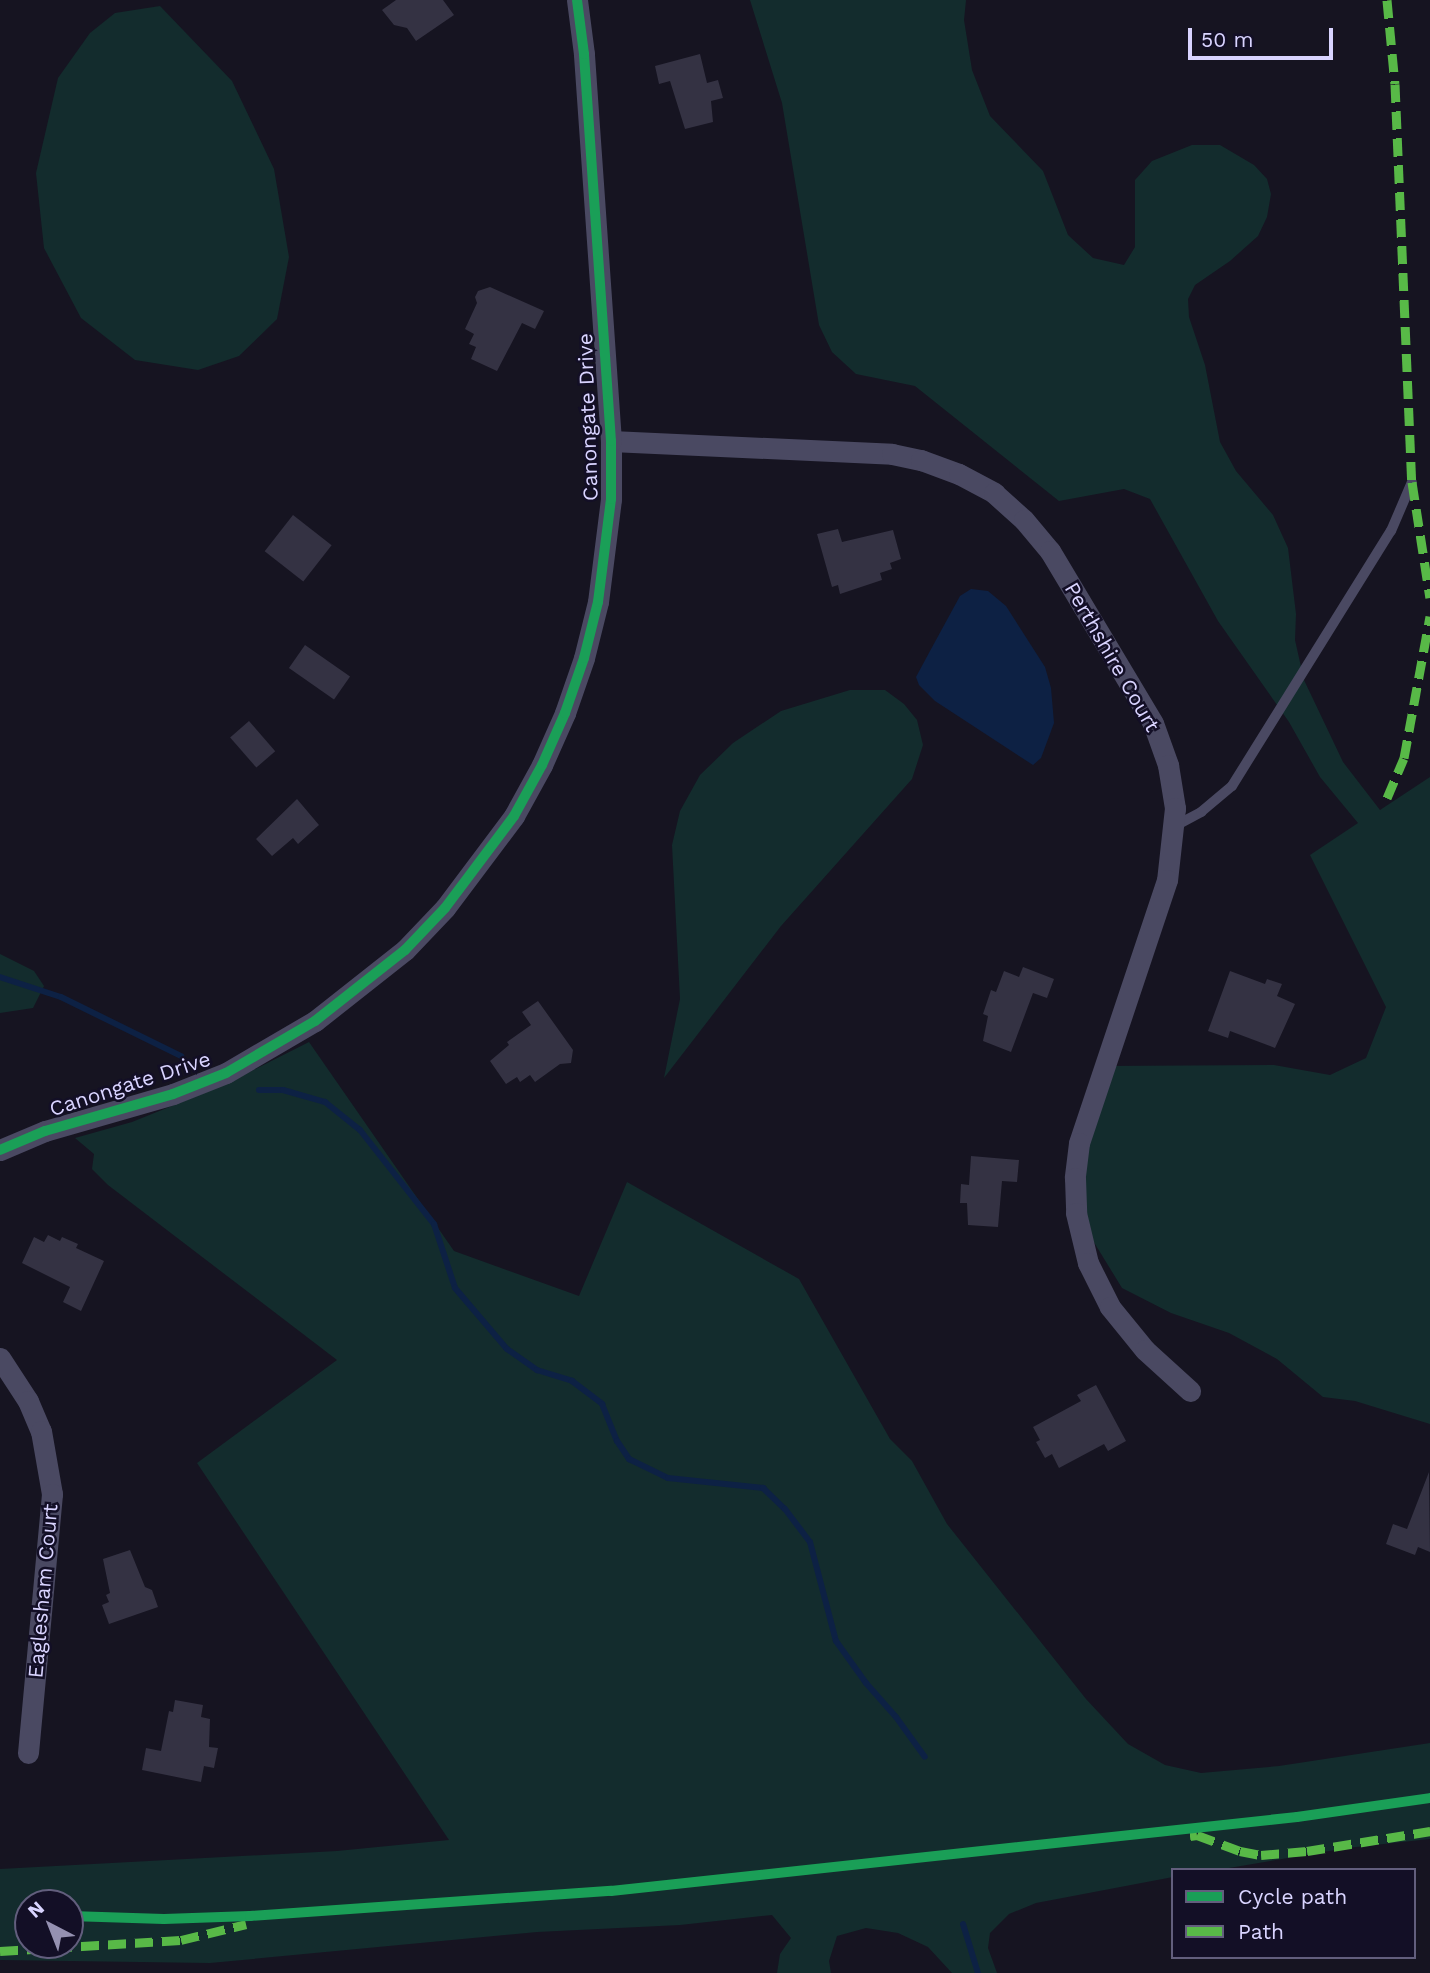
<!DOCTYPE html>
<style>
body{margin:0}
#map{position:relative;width:1430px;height:1973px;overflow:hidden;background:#161421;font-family:"Work Sans",sans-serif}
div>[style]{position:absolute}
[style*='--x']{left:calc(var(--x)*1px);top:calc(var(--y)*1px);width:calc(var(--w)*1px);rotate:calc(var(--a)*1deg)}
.green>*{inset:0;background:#132c2d}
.water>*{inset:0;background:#0d2144}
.stream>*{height:6px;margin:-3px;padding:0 3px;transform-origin:3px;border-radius:3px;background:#0d2144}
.building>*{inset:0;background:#343243;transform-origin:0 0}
.lane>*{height:10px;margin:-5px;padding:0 5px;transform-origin:5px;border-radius:5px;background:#4a4962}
.street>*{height:21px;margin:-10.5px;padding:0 10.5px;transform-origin:10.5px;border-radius:10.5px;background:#4a4962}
.quiet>*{height:9px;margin-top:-4.5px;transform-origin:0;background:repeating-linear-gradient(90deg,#58b947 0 18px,transparent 0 27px)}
.cycleway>*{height:10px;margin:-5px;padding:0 5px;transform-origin:5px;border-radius:5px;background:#1a9f57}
span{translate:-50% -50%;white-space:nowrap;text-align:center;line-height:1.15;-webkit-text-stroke:5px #130f26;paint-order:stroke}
.street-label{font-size:21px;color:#d9d4ff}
.legend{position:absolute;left:1171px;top:1868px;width:245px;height:91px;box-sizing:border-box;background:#130f26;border:2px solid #625e7d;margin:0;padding:9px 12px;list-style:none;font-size:21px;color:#d9d4ff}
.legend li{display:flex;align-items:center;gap:14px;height:35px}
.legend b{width:35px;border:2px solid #625e7d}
.north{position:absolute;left:14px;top:1889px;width:70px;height:70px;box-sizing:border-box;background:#130f26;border:2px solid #625e7d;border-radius:50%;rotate:318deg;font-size:19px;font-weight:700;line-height:28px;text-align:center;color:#d9d4ff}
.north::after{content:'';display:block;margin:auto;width:24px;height:32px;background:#9591b1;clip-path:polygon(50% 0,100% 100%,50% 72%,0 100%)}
.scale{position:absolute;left:1188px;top:28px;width:145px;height:32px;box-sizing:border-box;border:4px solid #d9d4ff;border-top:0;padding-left:9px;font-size:21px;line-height:24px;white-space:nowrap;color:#d9d4ff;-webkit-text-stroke:5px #130f26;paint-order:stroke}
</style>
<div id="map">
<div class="green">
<i style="clip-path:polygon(750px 0,966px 0,964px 20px,972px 70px,990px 116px,1043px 171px,1068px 235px,1093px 258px,1124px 265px,1135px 247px,1135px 180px,1152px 161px,1192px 145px,1220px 145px,1254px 165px,1267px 179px,1271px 194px,1267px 217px,1258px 236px,1230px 261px,1195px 285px,1188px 299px,1189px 317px,1205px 365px,1220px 442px,1236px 471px,1273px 515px,1288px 548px,1296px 614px,1295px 640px,1304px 680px,1343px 762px,1380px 810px,1430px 777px,1430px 1424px,1355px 1401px,1323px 1397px,1277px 1359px,1229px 1333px,1171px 1313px,1122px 1288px,1076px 1213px,1103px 1066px,1274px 1065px,1330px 1075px,1366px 1058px,1386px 1007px,1310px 855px,1358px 823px,1320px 777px,1289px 722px,1218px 621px,1150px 499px,1124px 489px,1059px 501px,915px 386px,856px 374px,832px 352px,819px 325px,782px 103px)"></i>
<i style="clip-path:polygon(160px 6px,232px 81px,274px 169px,289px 257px,277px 319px,239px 356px,198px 370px,135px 360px,81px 318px,44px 248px,36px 173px,58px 78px,90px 33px,115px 13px)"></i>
<i style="clip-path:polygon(850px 690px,885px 690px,904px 704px,917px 720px,923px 745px,912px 779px,781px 926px,664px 1078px,680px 999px,672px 845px,680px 811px,700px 775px,733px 743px,781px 711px)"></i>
<i style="clip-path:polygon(0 954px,34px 971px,44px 986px,33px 1008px,0 1013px)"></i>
<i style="clip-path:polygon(evenodd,309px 1042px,454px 1251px,579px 1296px,627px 1182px,799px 1279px,890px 1439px,912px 1461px,947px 1524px,1086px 1699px,1128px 1744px,1165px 1765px,1201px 1773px,1279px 1766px,1430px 1743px,1430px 1839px,1347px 1848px,1217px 1870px,1173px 1870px,1173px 1877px,1036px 1903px,1009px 1914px,990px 1933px,988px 1948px,997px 1973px,952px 1973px,928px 1947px,898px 1933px,866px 1928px,837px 1936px,829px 1961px,831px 1973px,777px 1973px,780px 1954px,791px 1938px,772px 1915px,680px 1925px,537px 1932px,210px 1963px,0 1960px,0 1869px,337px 1851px,449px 1840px,197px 1463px,337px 1360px,108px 1185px,92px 1169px,94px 1154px,75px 1138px,132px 1122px,224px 1085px,309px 1042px,28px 1903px,70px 1903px,70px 1945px,28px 1945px,28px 1903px)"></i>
</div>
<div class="water">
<i style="clip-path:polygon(971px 589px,988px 591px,1006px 606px,1045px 667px,1051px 688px,1054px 723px,1041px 758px,1033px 765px,935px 701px,919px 685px,916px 677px,930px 651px,960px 596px)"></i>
</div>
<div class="stream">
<i style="--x:0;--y:977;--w:64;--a:18.2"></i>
<i style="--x:61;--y:997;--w:134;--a:26.2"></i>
<i style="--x:259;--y:1090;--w:24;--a:0"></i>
<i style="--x:283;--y:1090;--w:44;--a:15.9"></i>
<i style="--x:325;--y:1102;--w:45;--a:38.7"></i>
<i style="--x:360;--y:1130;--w:120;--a:51.8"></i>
<i style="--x:434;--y:1224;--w:67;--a:71.8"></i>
<i style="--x:455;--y:1288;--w:80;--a:49.6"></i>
<i style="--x:507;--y:1349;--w:37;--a:35"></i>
<i style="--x:537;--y:1370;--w:37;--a:17"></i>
<i style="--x:572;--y:1381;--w:38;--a:37"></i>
<i style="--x:602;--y:1404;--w:40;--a:68"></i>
<i style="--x:617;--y:1441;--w:22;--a:56"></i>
<i style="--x:629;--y:1459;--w:43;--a:26"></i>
<i style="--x:668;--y:1478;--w:96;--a:6"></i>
<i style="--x:763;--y:1488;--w:30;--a:44"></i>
<i style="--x:785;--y:1509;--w:41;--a:52.9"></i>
<i style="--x:810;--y:1542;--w:102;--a:75.3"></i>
<i style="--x:836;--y:1641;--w:52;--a:54.5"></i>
<i style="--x:866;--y:1683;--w:45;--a:48.6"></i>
<i style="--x:896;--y:1717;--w:49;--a:54.1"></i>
<i style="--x:963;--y:1924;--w:51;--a:73"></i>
</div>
<div class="building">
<i style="clip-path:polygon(396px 0,443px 0,454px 15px,416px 41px,407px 28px,394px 25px,382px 10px)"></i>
<i style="clip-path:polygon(700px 54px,707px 83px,718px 80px,723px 98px,711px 101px,713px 122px,685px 129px,670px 81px,659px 84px,655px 66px)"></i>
<i style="clip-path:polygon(490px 287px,544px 311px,535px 329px,522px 323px,497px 371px,471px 359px,476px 347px,469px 344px,474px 334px,465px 329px,477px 303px,475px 297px,478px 291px)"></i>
<i style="left:293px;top:515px;width:49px;height:46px;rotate:38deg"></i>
<i style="clip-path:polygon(838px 529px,842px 542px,893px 530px,901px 559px,890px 563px,892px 569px,880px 573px,882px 580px,840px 594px,838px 585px,832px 587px,817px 534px)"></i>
<i style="left:305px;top:645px;width:55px;height:28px;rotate:35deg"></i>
<i style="left:249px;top:721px;width:40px;height:25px;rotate:49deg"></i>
<i style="clip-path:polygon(297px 799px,319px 825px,298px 844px,293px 838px,272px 856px,256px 839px)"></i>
<i style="clip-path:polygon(1023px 967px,1054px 979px,1047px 998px,1033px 993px,1011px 1052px,983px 1041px,988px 1016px,983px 1014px,991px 990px,996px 992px,1004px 971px,1019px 977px)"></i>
<i style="clip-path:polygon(1230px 971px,1265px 984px,1267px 979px,1282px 984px,1277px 996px,1295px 1004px,1275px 1048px,1230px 1031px,1228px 1038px,1208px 1031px)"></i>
<i style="clip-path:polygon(538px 1001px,573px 1050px,571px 1063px,560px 1064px,535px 1082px,530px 1075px,520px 1082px,517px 1077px,506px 1084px,490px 1061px,509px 1045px,507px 1042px,531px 1025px,522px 1012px)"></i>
<i style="clip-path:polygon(971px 1156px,1019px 1160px,1017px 1182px,1002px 1181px,998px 1227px,968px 1225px,967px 1203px,960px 1203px,961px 1184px,969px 1185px)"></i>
<i style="clip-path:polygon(48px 1235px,60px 1241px,62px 1237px,78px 1244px,76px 1248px,104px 1261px,81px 1311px,63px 1302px,70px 1287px,22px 1263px,34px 1237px,44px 1242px)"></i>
<i style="clip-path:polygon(1096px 1385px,1126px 1441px,1108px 1451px,1104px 1444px,1059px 1468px,1052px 1454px,1045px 1458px,1036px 1442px,1040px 1440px,1033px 1427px,1081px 1401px,1077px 1395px)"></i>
<i style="clip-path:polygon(1429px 1472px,1430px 1552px,1418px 1547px,1415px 1555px,1386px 1544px,1393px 1524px,1407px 1529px)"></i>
<i style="clip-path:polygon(130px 1550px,145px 1587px,152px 1590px,158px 1607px,109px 1624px,102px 1605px,109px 1602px,106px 1595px,110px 1593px,103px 1559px)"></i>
<i style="clip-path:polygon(175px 1700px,203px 1705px,201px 1717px,210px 1719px,209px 1747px,218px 1748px,214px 1768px,204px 1766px,201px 1782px,142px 1770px,146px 1748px,161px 1751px,169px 1711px,173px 1712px)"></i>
</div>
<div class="lane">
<i style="--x:1175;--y:826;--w:30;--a:-28"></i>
<i style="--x:1201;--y:812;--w:40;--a:-40"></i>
<i style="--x:1232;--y:786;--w:301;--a:-58.1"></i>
<i style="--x:1391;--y:531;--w:53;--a:-66.8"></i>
</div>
<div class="street">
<i style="--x:611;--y:441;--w:281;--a:2.6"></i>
<i style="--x:892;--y:454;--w:30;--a:12"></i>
<i style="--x:921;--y:460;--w:40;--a:20.2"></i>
<i style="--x:959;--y:474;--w:40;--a:28"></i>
<i style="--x:994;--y:493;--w:40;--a:42"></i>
<i style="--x:1024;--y:520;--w:40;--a:50"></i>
<i style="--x:1050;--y:551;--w:200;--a:59.1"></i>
<i style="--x:1153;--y:723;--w:45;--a:70.3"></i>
<i style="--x:1168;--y:765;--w:44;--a:80.8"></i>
<i style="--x:1175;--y:808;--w:72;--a:96.3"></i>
<i style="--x:1167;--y:880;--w:277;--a:108.5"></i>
<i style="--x:1079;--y:1143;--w:35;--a:97"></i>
<i style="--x:1075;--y:1178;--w:35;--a:88"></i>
<i style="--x:1076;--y:1213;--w:51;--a:76.5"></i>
<i style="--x:1088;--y:1263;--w:49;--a:63.4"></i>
<i style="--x:1110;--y:1307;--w:55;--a:50.9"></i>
<i style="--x:1145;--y:1350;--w:61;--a:42.3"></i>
<i style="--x:0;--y:1150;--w:49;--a:-22.9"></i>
<i style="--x:45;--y:1131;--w:133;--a:-16.1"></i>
<i style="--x:173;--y:1094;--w:57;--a:-21.6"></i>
<i style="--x:226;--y:1073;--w:103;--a:-30.3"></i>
<i style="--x:315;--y:1021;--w:115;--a:-38.3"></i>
<i style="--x:405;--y:950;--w:58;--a:-46.4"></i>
<i style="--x:445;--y:908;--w:115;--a:-53.1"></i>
<i style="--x:514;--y:816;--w:58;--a:-61.2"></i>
<i style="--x:542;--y:765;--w:57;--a:-66.1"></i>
<i style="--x:565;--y:713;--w:58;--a:-70.9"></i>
<i style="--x:584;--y:658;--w:58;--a:-76"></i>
<i style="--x:598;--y:602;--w:104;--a:-82.8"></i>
<i style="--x:611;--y:499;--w:58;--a:-90"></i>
<i style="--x:611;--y:441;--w:388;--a:-94"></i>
<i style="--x:584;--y:54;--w:54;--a:-97.4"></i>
<i style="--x:0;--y:1358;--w:51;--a:56.9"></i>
<i style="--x:28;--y:1401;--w:33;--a:67"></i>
<i style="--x:41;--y:1431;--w:64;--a:80.1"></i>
<i style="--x:52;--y:1494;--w:260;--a:95.3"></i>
</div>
<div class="quiet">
<i style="--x:1387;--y:0;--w:84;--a:84.6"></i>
<i style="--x:1395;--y:84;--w:398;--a:87.6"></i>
<i style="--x:1412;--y:482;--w:117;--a:81.2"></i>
<i style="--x:1387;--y:798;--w:43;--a:-67"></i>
<i style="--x:1404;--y:758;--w:144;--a:-79.6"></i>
<i style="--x:1190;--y:1836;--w:7;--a:-8"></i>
<i style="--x:1197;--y:1835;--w:46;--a:20.4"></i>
<i style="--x:1240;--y:1851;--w:21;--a:11"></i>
<i style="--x:1261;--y:1855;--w:46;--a:-5"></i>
<i style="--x:1307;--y:1851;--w:125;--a:-9.2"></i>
<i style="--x:0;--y:1951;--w:181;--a:-3.5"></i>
<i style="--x:181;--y:1940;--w:67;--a:-13.8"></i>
</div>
<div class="cycleway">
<i style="--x:0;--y:1150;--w:49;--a:-22.9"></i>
<i style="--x:45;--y:1131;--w:133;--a:-16.1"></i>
<i style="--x:173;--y:1094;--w:57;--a:-21.6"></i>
<i style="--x:226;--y:1073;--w:103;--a:-30.3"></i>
<i style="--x:315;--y:1021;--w:115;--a:-38.3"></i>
<i style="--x:405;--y:950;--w:58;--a:-46.4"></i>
<i style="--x:445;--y:908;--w:115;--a:-53.1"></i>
<i style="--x:514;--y:816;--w:58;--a:-61.2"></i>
<i style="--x:542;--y:765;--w:57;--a:-66.1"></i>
<i style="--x:565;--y:713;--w:58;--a:-70.9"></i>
<i style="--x:584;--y:658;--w:58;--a:-76"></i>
<i style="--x:598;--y:602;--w:104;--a:-82.8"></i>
<i style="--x:611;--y:499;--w:58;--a:-90"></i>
<i style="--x:611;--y:441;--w:388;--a:-94"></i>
<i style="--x:584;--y:54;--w:54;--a:-97.4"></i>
<i style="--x:70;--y:1916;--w:94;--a:1.8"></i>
<i style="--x:164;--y:1919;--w:86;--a:-2"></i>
<i style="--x:250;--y:1916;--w:362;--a:-4"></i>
<i style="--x:611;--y:1891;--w:690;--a:-6.16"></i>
<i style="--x:1297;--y:1817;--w:134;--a:-8.1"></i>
</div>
<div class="street-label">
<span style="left:588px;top:417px;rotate:-92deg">Canongate Drive</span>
<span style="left:1112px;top:657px;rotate:60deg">Perthshire Court</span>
<span style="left:130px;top:1084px;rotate:-18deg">Canongate Drive</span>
<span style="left:43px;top:1591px;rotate:-85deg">Eaglesham Court</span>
</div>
<ul class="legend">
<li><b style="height:9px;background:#1a9f57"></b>Cycle path</li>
<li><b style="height:9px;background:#58b947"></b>Path</li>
</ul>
<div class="north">N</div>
<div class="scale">50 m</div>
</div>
